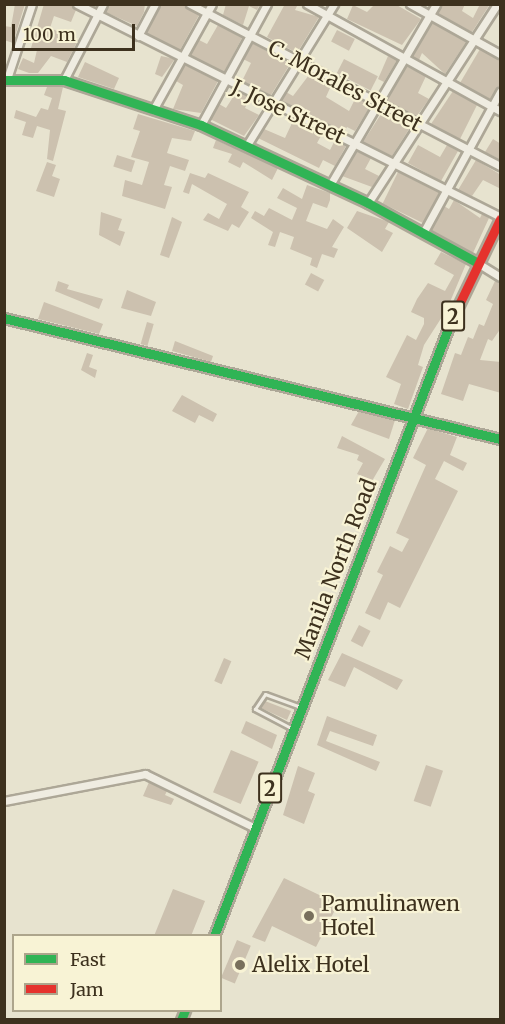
<!DOCTYPE html>
<style>
body{margin:0}
#map{position:relative;width:505px;height:1024px;overflow:hidden;background:#e7e3cf;font-family:Merriweather,serif}
div>[style]{position:absolute}
[style*='--x']{left:calc(var(--x)*1px);top:calc(var(--y)*1px);width:calc(var(--w)*1px);rotate:calc(var(--a)*1deg)}
.building>*{inset:0;background:#ccc1af;transform-origin:0 0}
.roads{filter:drop-shadow(2px 0 #ada797) drop-shadow(-2px 0 #ada797) drop-shadow(0 2px #ada797) drop-shadow(0 -2px #ada797)}
.lane>*{height:3px;margin:-1.5px;padding:0 1.5px;transform-origin:1.5px;border-radius:1.5px;background:#efece1}
.street>*{height:7px;margin:-3.5px;padding:0 3.5px;transform-origin:3.5px;border-radius:3.5px;background:#efece1}
.fast>*{height:9px;margin:-4.5px;padding:0 4.5px;transform-origin:4.5px;border-radius:4.5px;background:#30b455}
.jam>*{height:9px;margin:-4.5px;padding:0 4.5px;transform-origin:4.5px;border-radius:4.5px;background:#e5322d}
.dots>*{width:16px;height:16px;translate:-50% -50%;box-sizing:border-box;border:3px solid #f8f3d5;border-radius:50%}
span{translate:-50% -50%;white-space:nowrap;text-align:center;line-height:1.15;-webkit-text-stroke:4.5px #f8f3d5;paint-order:stroke}
.shield-label span{padding:2px 4px;background:#f8f3d5;border:2px solid;border-radius:4px;-webkit-text-stroke-width:0}
.shield-label{font-size:20px;color:#3d311e;font-weight:700}
.street-label{font-size:21px;color:#3d311e}
.poi-label{font-size:21px;color:#3d311e}
.left{translate:0 -50%;text-align:left}
.frame{position:absolute;inset:0;border:6px solid #3d311e;pointer-events:none}
.legend{position:absolute;left:12px;top:934px;width:210px;height:78px;box-sizing:border-box;background:#f8f3d5;border:2px solid #ada58c;margin:0;padding:8px 10px;list-style:none;font-size:18px;color:#3d311e}
.legend li{display:flex;align-items:center;gap:12px;height:30px}
.legend b{width:30px;border:2px solid #ada58c}
.scale{position:absolute;left:12px;top:24px;width:123px;height:27px;box-sizing:border-box;border:3px solid #3d311e;border-top:0;padding-left:8px;font-size:18px;line-height:21px;white-space:nowrap;color:#3d311e;-webkit-text-stroke:4px #f8f3d5;paint-order:stroke}
</style>
<div id="map">
<div class="building">
<i style="clip-path:polygon(15px 4px,25px 4px,13px 43px,4px 40px,4px 26px,11px 27px)"></i>
<i style="clip-path:polygon(44px 4px,71px 4px,76px 10px,71px 22px,54px 16px,50px 28px,78px 40px,67px 62px,51px 56px,38px 73px,29px 73px,18px 69px,23px 58px,34px 63px,37px 50px,31px 48px)"></i>
<i style="clip-path:polygon(109px 4px,145px 4px,144px 12px,137px 26px,105px 12px)"></i>
<i style="clip-path:polygon(162px 4px,184px 4px,199px 15px,180px 50px,146px 33px)"></i>
<i style="clip-path:polygon(226px 4px,260px 4px,257px 10px,249px 6px,243px 25px,223px 15px)"></i>
<i style="clip-path:polygon(285px 4px,298px 4px,295px 10px,319px 17px,297px 53px,267px 37px)"></i>
<i style="clip-path:polygon(375px 4px,395px 4px,421px 19px,402px 45px,347px 19px,353px 5px,367px 12px)"></i>
<i style="clip-path:polygon(442px 4px,465px 4px,462px 11px,473px 18px,480px 4px,490px 4px,472px 32px,437px 13px)"></i>
<i style="clip-path:polygon(432px 22px,466px 42px,445px 74px,422px 53px,419px 60px,412px 56px)"></i>
<i style="clip-path:polygon(218px 25px,242px 38px,224px 72px,190px 55px,199px 40px,207px 44px)"></i>
<i style="left:337px;top:30px;width:20px;height:13px;rotate:27deg"></i>
<i style="clip-path:polygon(252px 43px,290px 64px,271px 95px,242px 81px,251px 63px,243px 59px)"></i>
<i style="clip-path:polygon(480px 49px,501px 60px,501px 86px,490px 99px,460px 83px)"></i>
<i style="clip-path:polygon(161px 56px,175px 59px,162px 77px,155px 74px)"></i>
<i style="clip-path:polygon(388px 56px,397px 60px,384px 82px,378px 79px)"></i>
<i style="left:344px;top:59px;width:38px;height:16px;rotate:27deg"></i>
<i style="clip-path:polygon(85px 62px,119px 78px,114px 89px,78px 77px)"></i>
<i style="clip-path:polygon(185px 65px,218px 81px,201px 113px,173px 109px,183px 85px,176px 81px)"></i>
<i style="clip-path:polygon(406px 66px,426px 76px,418px 93px,429px 99px,417px 116px,386px 100px)"></i>
<i style="clip-path:polygon(309px 75px,330px 88px,326px 97px,349px 111px,356px 97px,371px 105px,355px 131px,347px 127px,344px 132px,281px 100px,286px 92px,293px 96px)"></i>
<i style="clip-path:polygon(47px 87px,63px 87px,58px 109px,66px 111px,53px 161px,47px 159px,50px 130px,37px 126px,33px 138px,22px 135px,26px 122px,14px 118px,16px 110px,36px 117px,41px 108px,48px 110px,52px 98px,44px 95px)"></i>
<i style="clip-path:polygon(237px 91px,250px 97px,245px 108px,259px 115px,244px 136px,210px 119px,219px 104px,226px 108px)"></i>
<i style="clip-path:polygon(453px 91px,477px 105px,460px 139px,431px 124px)"></i>
<i style="clip-path:polygon(383px 111px,411px 126px,392px 156px,363px 142px)"></i>
<i style="clip-path:polygon(138px 114px,195px 131px,191px 141px,172px 138px,167px 153px,189px 160px,185px 171px,170px 166px,164px 185px,172px 187px,165px 209px,122px 196px,125px 180px,142px 185px,149px 162px,131px 157px,140px 131px,133px 129px)"></i>
<i style="clip-path:polygon(292px 123px,322px 134px,317px 143px,330px 150px,335px 140px,346px 146px,335px 166px,323px 160px,319px 168px,258px 138px,264px 129px,285px 138px)"></i>
<i style="clip-path:polygon(493px 139px,501px 144px,499px 159px,485px 152px)"></i>
<i style="clip-path:polygon(216px 140px,278px 168px,272px 180px,243px 162px,240px 168px,228px 162px,232px 154px,213px 148px)"></i>
<i style="clip-path:polygon(418px 145px,440px 157px,447px 145px,458px 151px,441px 181px,408px 163px)"></i>
<i style="clip-path:polygon(356px 151px,371px 158px,365px 169px,379px 176px,372px 187px,342px 176px)"></i>
<i style="left:117px;top:155px;width:19px;height:12px;rotate:18deg"></i>
<i style="clip-path:polygon(476px 160px,501px 175px,501px 189px,483px 180px,472px 196px,458px 190px)"></i>
<i style="clip-path:polygon(47px 162px,56px 165px,52px 176px,60px 179px,54px 197px,36px 191px)"></i>
<i style="left:398px;top:172px;width:46px;height:35px;rotate:26deg"></i>
<i style="clip-path:polygon(190px 173px,205px 178px,208px 173px,249px 192px,241px 207px,249px 212px,239px 228px,232px 224px,228px 231px,203px 220px,208px 213px,219px 219px,227px 204px,192px 184px,189px 194px,183px 192px)"></i>
<i style="clip-path:polygon(307px 185px,330px 193px,330px 200px,327px 208px,313px 203px,306px 221px,327px 229px,333px 219px,344px 227px,332px 247px,338px 249px,334px 258px,322px 254px,317px 268px,310px 265px,312px 258px,290px 249px,294px 237px,280px 232px,275px 247px,268px 245px,273px 232px,251px 218px,255px 211px,264px 216px,269px 208px,292px 220px,297px 208px,277px 198px,283px 188px,302px 199px)"></i>
<i style="clip-path:polygon(454px 200px,480px 218px,482px 214px,489px 218px,473px 253px,431px 230px,444px 206px,449px 209px)"></i>
<i style="clip-path:polygon(357px 211px,389px 222px,385px 229px,393px 233px,382px 252px,347px 228px)"></i>
<i style="clip-path:polygon(101px 212px,122px 219px,118px 230px,125px 232px,120px 246px,99px 235px)"></i>
<i style="clip-path:polygon(172px 217px,182px 222px,169px 258px,160px 255px)"></i>
<i style="clip-path:polygon(441px 252px,466px 264px,447px 309px,424px 345px,418px 365px,423px 367px,408px 409px,394px 404px,401px 384px,386px 377px,407px 335px,416px 340px,424px 324px,424px 318px,411px 312px,417px 299px,428px 283px,445px 291px,454px 275px,434px 264px)"></i>
<i style="left:311px;top:273px;width:15px;height:13px;rotate:28deg"></i>
<i style="clip-path:polygon(58px 281px,69px 285px,67px 289px,103px 299px,99px 309px,55px 291px)"></i>
<i style="clip-path:polygon(495px 281px,501px 284px,501px 328px,492px 341px,488px 339px,480px 360px,501px 362px,501px 393px,469px 384px,463px 401px,441px 394px,455px 353px,461px 355px,468px 337px,473px 339px,479px 324px,484px 326px,493px 304px,486px 300px)"></i>
<i style="clip-path:polygon(127px 290px,156px 302px,151px 316px,121px 308px)"></i>
<i style="clip-path:polygon(44px 302px,103px 324px,99px 334px,38px 319px)"></i>
<i style="left:147px;top:322px;width:7px;height:23px;rotate:16deg"></i>
<i style="clip-path:polygon(175px 341px,213px 356px,211px 362px,172px 351px)"></i>
<i style="clip-path:polygon(87px 353px,93px 355px,89px 367px,97px 370px,95px 378px,81px 370px)"></i>
<i style="clip-path:polygon(182px 395px,217px 414px,213px 422px,199px 415px,195px 423px,172px 411px)"></i>
<i style="clip-path:polygon(359px 411px,395px 420px,389px 439px,351px 425px)"></i>
<i style="clip-path:polygon(428px 428px,457px 437px,450px 455px,467px 463px,463px 471px,444px 461px,435px 479px,458px 491px,400px 608px,388px 602px,380px 620px,365px 613px,383px 575px,377px 572px,390px 546px,402px 552px,409px 539px,396px 533px,426px 465px,413px 458px)"></i>
<i style="clip-path:polygon(342px 436px,385px 459px,372px 481px,357px 474px,363px 463px,357px 460px,359px 455px,337px 448px)"></i>
<i style="left:359px;top:625px;width:13px;height:18px;rotate:27deg"></i>
<i style="clip-path:polygon(342px 653px,403px 680px,397px 690px,354px 667px,345px 687px,328px 680px)"></i>
<i style="left:224px;top:658px;width:8px;height:25px;rotate:23deg"></i>
<i style="clip-path:polygon(265px 701px,291px 711px,287px 720px,261px 708px)"></i>
<i style="clip-path:polygon(327px 716px,377px 735px,373px 746px,330px 731px,326px 741px,380px 762px,376px 771px,317px 745px)"></i>
<i style="clip-path:polygon(246px 721px,277px 735px,272px 749px,241px 733px)"></i>
<i style="left:231px;top:750px;width:30px;height:46px;rotate:23deg"></i>
<i style="left:426px;top:765px;width:18px;height:38px;rotate:19deg"></i>
<i style="clip-path:polygon(298px 766px,315px 773px,308px 791px,315px 794px,304px 824px,283px 815px)"></i>
<i style="clip-path:polygon(149px 782px,167px 791px,165px 795px,174px 799px,171px 805px,143px 796px)"></i>
<i style="clip-path:polygon(284px 878px,338px 904px,316px 947px,272px 926px,265px 942px,252px 937px)"></i>
<i style="clip-path:polygon(173px 889px,205px 901px,191px 936px,154px 936px)"></i>
<i style="left:237px;top:940px;width:15px;height:41px;rotate:23deg"></i>
</div>
<div class="roads">
<div class="lane">
<i style="--x:291;--y:728;--w:41;--a:-152.2"></i>
<i style="--x:255;--y:709;--w:18;--a:-56"></i>
<i style="--x:265;--y:694;--w:35;--a:20"></i>
</div>
<div class="street">
<i style="--x:77;--y:4;--w:474;--a:26.7"></i>
<i style="--x:190;--y:4;--w:350;--a:27.6"></i>
<i style="--x:307;--y:4;--w:221;--a:29"></i>
<i style="--x:410;--y:4;--w:103;--a:29.1"></i>
<i style="--x:138;--y:36;--w:36;--a:-62"></i>
<i style="--x:7;--y:79;--w:79;--a:-71.6"></i>
<i style="--x:64;--y:80;--w:85;--a:-62.8"></i>
<i style="--x:153;--y:110;--w:121;--a:-60.9"></i>
<i style="--x:201;--y:125;--w:138;--a:-61.4"></i>
<i style="--x:247;--y:145;--w:166;--a:-58.3"></i>
<i style="--x:330;--y:185;--w:210;--a:-59.6"></i>
<i style="--x:368;--y:203;--w:237;--a:-57"></i>
<i style="--x:423;--y:233;--w:161;--a:-61.4"></i>
<i style="--x:476;--y:262;--w:28;--a:32"></i>
<i style="--x:4;--y:801;--w:144;--a:-10.8"></i>
<i style="--x:145;--y:774;--w:123;--a:26.1"></i>
</div>
<div class="fast">
<i style="--x:4;--y:80;--w:60;--a:0"></i>
<i style="--x:64;--y:80;--w:144;--a:18.2"></i>
<i style="--x:201;--y:125;--w:184;--a:25"></i>
<i style="--x:368;--y:203;--w:123;--a:28.6"></i>
<i style="--x:4;--y:318;--w:511;--a:13.71"></i>
<i style="--x:214;--y:936;--w:659;--a:-68.93"></i>
<i style="--x:181;--y:1020;--w:11;--a:-68"></i>
</div>
<div class="jam">
<i style="--x:451;--y:321;--w:113;--a:-64.3"></i>
</div>
</div>
<div class="dots">
<i style="left:309px;top:916px;background:#786f5c"></i>
<i style="left:240px;top:965px;background:#786f5c"></i>
</div>
<div class="shield-label">
<span style="left:453px;top:316px">2</span>
<span style="left:270px;top:788px">2</span>
</div>
<div class="street-label">
<span style="left:345px;top:86px;rotate:28deg">C. Morales Street</span>
<span style="left:288px;top:112px;rotate:25deg">J. Jose Street</span>
<span style="left:336px;top:569px;rotate:-69deg">Manila North Road</span>
</div>
<div class="poi-label">
<span class="left" style="left:321px;top:916px">Pamulinawen<br>Hotel</span>
<span class="left" style="left:252px;top:965px">Alelix Hotel</span>
</div>
<div class="frame"></div>
<ul class="legend">
<li><b style="height:8px;background:#30b455"></b>Fast</li>
<li><b style="height:8px;background:#e5322d"></b>Jam</li>
</ul>
<div class="scale">100 m</div>
</div>
